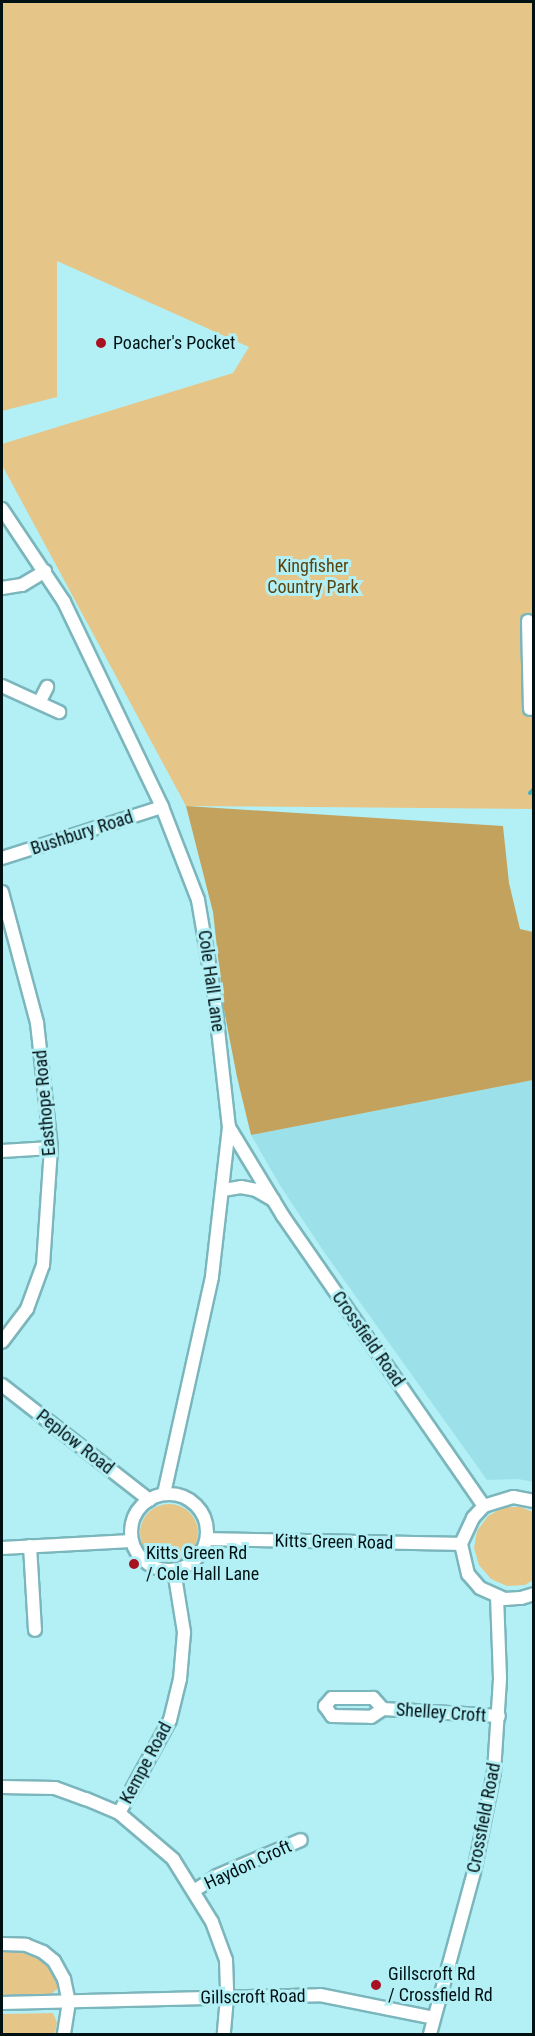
<!DOCTYPE html>
<style>
body{margin:0}
#map{position:relative;width:535px;height:2036px;overflow:hidden;background:#b3f0f6;font-family:"Roboto Condensed",sans-serif}
div>[style]{position:absolute}
[style*='--x']{left:calc(var(--x)*1px);top:calc(var(--y)*1px);width:calc(var(--w)*1px);rotate:calc(var(--a)*1deg)}
.built>*{inset:0;background:#9ce1e9}
.green>*{inset:0;background:#e5c688}
.round{border-radius:50%}
.forest>*{inset:0;background:#c3a25e}
.stream>*{height:4px;margin:-2px;padding:0 2px;transform-origin:2px;border-radius:2px;background:#4ab1bb}
.roads{filter:drop-shadow(2px 0 #7bb6bc) drop-shadow(-2px 0 #7bb6bc) drop-shadow(0 2px #7bb6bc) drop-shadow(0 -2px #7bb6bc)}
.minor>*{height:12px;margin:-6px;padding:0 6px;transform-origin:6px;border-radius:6px;background:#fff}
.minor>.ring{margin:-6px;padding:0;box-sizing:content-box;background:none;border:12px solid #fff;border-radius:50%}
.dots>*{width:16px;height:16px;translate:-50% -50%;box-sizing:border-box;border:3px solid #b3f0f6;border-radius:50%}
span{translate:-50% -50%;white-space:nowrap;text-align:center;line-height:1.15;-webkit-text-stroke:6px #b3f0f6;paint-order:stroke}
.poi-label{font-size:18px;color:#001114}
.left{translate:0 -50%;text-align:left}
.park-label{font-size:18px;color:#5a430c}
.street-label{font-size:18px;color:#001114}
.frame{position:absolute;inset:0;border:3px solid #001114;pointer-events:none}
</style>
<div id="map">
<div class="built">
<i style="clip-path:polygon(533px 1080px,533px 1482px,518px 1479px,487px 1480px,324px 1252px,281px 1187px,251px 1135px)"></i>
</div>
<div class="green">
<i style="clip-path:polygon(2px 2px,533px 2px,533px 809px,186px 806px,2px 465px,2px 444px,233px 373px,249px 347px,57px 261px,57px 397px,2px 411px)"></i>
<i class="round" style="left:140px;top:1504px;width:58px;height:58px"></i>
<i style="clip-path:polygon(504px 1507px,521px 1507px,533px 1512px,533px 1580px,525px 1585px,507px 1586px,491px 1579px,479px 1565px,474px 1548px,477px 1531px,488px 1516px)"></i>
<i style="clip-path:polygon(2px 1948px,29px 1949px,47px 1959px,58px 1979px,57px 1989px,50px 1995px,2px 1998px)"></i>
<i style="clip-path:polygon(53px 2013px,57px 2023px,55px 2034px,2px 2034px,2px 2014px)"></i>
</div>
<div class="forest">
<i style="clip-path:polygon(186px 806px,503px 826px,509px 883px,520px 929px,533px 932px,533px 1080px,251px 1135px,237px 1077px,224px 1010px,213px 912px)"></i>
</div>
<div class="stream">
<i style="--x:530;--y:793;--w:6;--a:-45"></i>
</div>
<div class="roads">
<div class="minor">
<i style="--x:2;--y:509;--w:112;--a:56.3"></i>
<i style="--x:64;--y:602;--w:227;--a:64.4"></i>
<i style="--x:162;--y:807;--w:100;--a:68.8"></i>
<i style="--x:198;--y:900;--w:95;--a:80.3"></i>
<i style="--x:214;--y:994;--w:134;--a:83.6"></i>
<i style="--x:229;--y:1127;--w:151;--a:96.5"></i>
<i style="--x:212;--y:1277;--w:222;--a:102.5"></i>
<i style="--x:2;--y:588;--w:20;--a:-9"></i>
<i style="--x:22;--y:585;--w:27;--a:-31"></i>
<i style="--x:528;--y:621;--w:88;--a:88.7"></i>
<i style="--x:2;--y:686;--w:63;--a:24.5"></i>
<i style="--x:40;--y:701;--w:16;--a:-63"></i>
<i style="--x:2;--y:858;--w:168;--a:-17.7"></i>
<i style="--x:2;--y:892;--w:136;--a:75"></i>
<i style="--x:37;--y:1023;--w:126;--a:83.6"></i>
<i style="--x:51;--y:1148;--w:117;--a:93.9"></i>
<i style="--x:43;--y:1265;--w:47;--a:110"></i>
<i style="--x:27;--y:1309;--w:41;--a:127.1"></i>
<i style="--x:229;--y:1127;--w:104;--a:58.8"></i>
<i style="--x:283;--y:1216;--w:353;--a:55.3"></i>
<i style="--x:2;--y:1151;--w:49;--a:-3.5"></i>
<i style="--x:223;--y:1190;--w:18;--a:-9"></i>
<i style="--x:241;--y:1187;--w:15;--a:11"></i>
<i style="--x:256;--y:1190;--w:20;--a:30"></i>
<i style="--x:2;--y:1385;--w:187;--a:38"></i>
<i class="ring" style="left:131px;top:1494px;width:64px;height:64px"></i>
<i style="--x:534;--y:1501;--w:21;--a:-169"></i>
<i style="--x:513;--y:1497;--w:30;--a:163"></i>
<i style="--x:484;--y:1506;--w:16;--a:133"></i>
<i style="--x:473;--y:1518;--w:29;--a:115"></i>
<i style="--x:461;--y:1544;--w:31;--a:77"></i>
<i style="--x:468;--y:1574;--w:18;--a:49"></i>
<i style="--x:480;--y:1588;--w:27;--a:24"></i>
<i style="--x:505;--y:1599;--w:16;--a:-4"></i>
<i style="--x:521;--y:1598;--w:14;--a:-17"></i>
<i style="--x:207;--y:1539;--w:254;--a:1.1"></i>
<i style="--x:30;--y:1546;--w:84;--a:86.6"></i>
<i style="--x:2;--y:1548;--w:129;--a:-3.1"></i>
<i style="--x:383;--y:1709;--w:15;--a:-132"></i>
<i style="--x:373;--y:1698;--w:41;--a:180"></i>
<i style="--x:332;--y:1698;--w:11;--a:131"></i>
<i style="--x:325;--y:1706;--w:12;--a:55"></i>
<i style="--x:332;--y:1716;--w:39;--a:1"></i>
<i style="--x:371;--y:1717;--w:14;--a:-34"></i>
<i style="--x:383;--y:1709;--w:116;--a:3.5"></i>
<i style="--x:2;--y:1787;--w:53;--a:1.1"></i>
<i style="--x:55;--y:1788;--w:33;--a:20"></i>
<i style="--x:86;--y:1799;--w:36;--a:23"></i>
<i style="--x:119;--y:1813;--w:71;--a:40.4"></i>
<i style="--x:173;--y:1859;--w:74;--a:58.2"></i>
<i style="--x:212;--y:1922;--w:40;--a:69.8"></i>
<i style="--x:226;--y:1960;--w:37;--a:88"></i>
<i style="--x:227;--y:1997;--w:37;--a:95"></i>
<i style="--x:119;--y:1813;--w:106;--a:-61.3"></i>
<i style="--x:170;--y:1720;--w:42;--a:-76.3"></i>
<i style="--x:180;--y:1679;--w:47;--a:-85.1"></i>
<i style="--x:184;--y:1632;--w:63;--a:-99.2"></i>
<i style="--x:195;--y:1890;--w:26;--a:-32"></i>
<i style="--x:217;--y:1876;--w:91;--a:-23.2"></i>
<i style="--x:2;--y:1944;--w:24;--a:2"></i>
<i style="--x:26;--y:1945;--w:18;--a:22"></i>
<i style="--x:43;--y:1952;--w:14;--a:39"></i>
<i style="--x:54;--y:1961;--w:21;--a:61"></i>
<i style="--x:64;--y:1979;--w:24;--a:78"></i>
<i style="--x:69;--y:2002;--w:32;--a:99"></i>
<i style="--x:2;--y:2003;--w:318;--a:-1.4"></i>
<i style="--x:320;--y:1995;--w:116;--a:11.4"></i>
<i style="--x:430;--y:2034;--w:168;--a:-74.8"></i>
<i style="--x:474;--y:1872;--w:102;--a:-78.7"></i>
<i style="--x:494;--y:1772;--w:94;--a:-86.3"></i>
<i style="--x:500;--y:1678;--w:82;--a:-92.1"></i>
</div>
</div>
<div class="dots">
<i style="left:101px;top:343px;background:#a81120"></i>
<i style="left:134px;top:1564px;background:#a81120"></i>
<i style="left:376px;top:1985px;background:#a81120"></i>
</div>
<div class="poi-label">
<span class="left" style="left:113px;top:343px">Poacher's Pocket</span>
<span class="left" style="left:146px;top:1564px">Kitts Green Rd<br>/ Cole Hall Lane</span>
<span class="left" style="left:388px;top:1985px">Gillscroft Rd<br>/ Crossfield Rd</span>
</div>
<div class="park-label">
<span style="left:313px;top:577px">Kingfisher<br>Country Park</span>
</div>
<div class="street-label">
<span style="left:82px;top:833px;rotate:-18deg">Bushbury Road</span>
<span style="left:211px;top:981px;rotate:82deg">Cole Hall Lane</span>
<span style="left:45px;top:1103px;rotate:-95deg">Easthope Road</span>
<span style="left:368px;top:1339px;rotate:55deg">Crossfield Road</span>
<span style="left:75px;top:1442px;rotate:38deg">Peplow Road</span>
<span style="left:334px;top:1542px;rotate:1deg">Kitts Green Road</span>
<span style="left:441px;top:1713px;rotate:4deg">Shelley Croft</span>
<span style="left:146px;top:1763px;rotate:-62deg">Kempe Road</span>
<span style="left:484px;top:1818px;rotate:-79deg">Crossfield Road</span>
<span style="left:248px;top:1865px;rotate:-25deg">Haydon Croft</span>
<span style="left:253px;top:1997px;rotate:-1deg">Gillscroft Road</span>
</div>
<div class="frame"></div>
</div>
